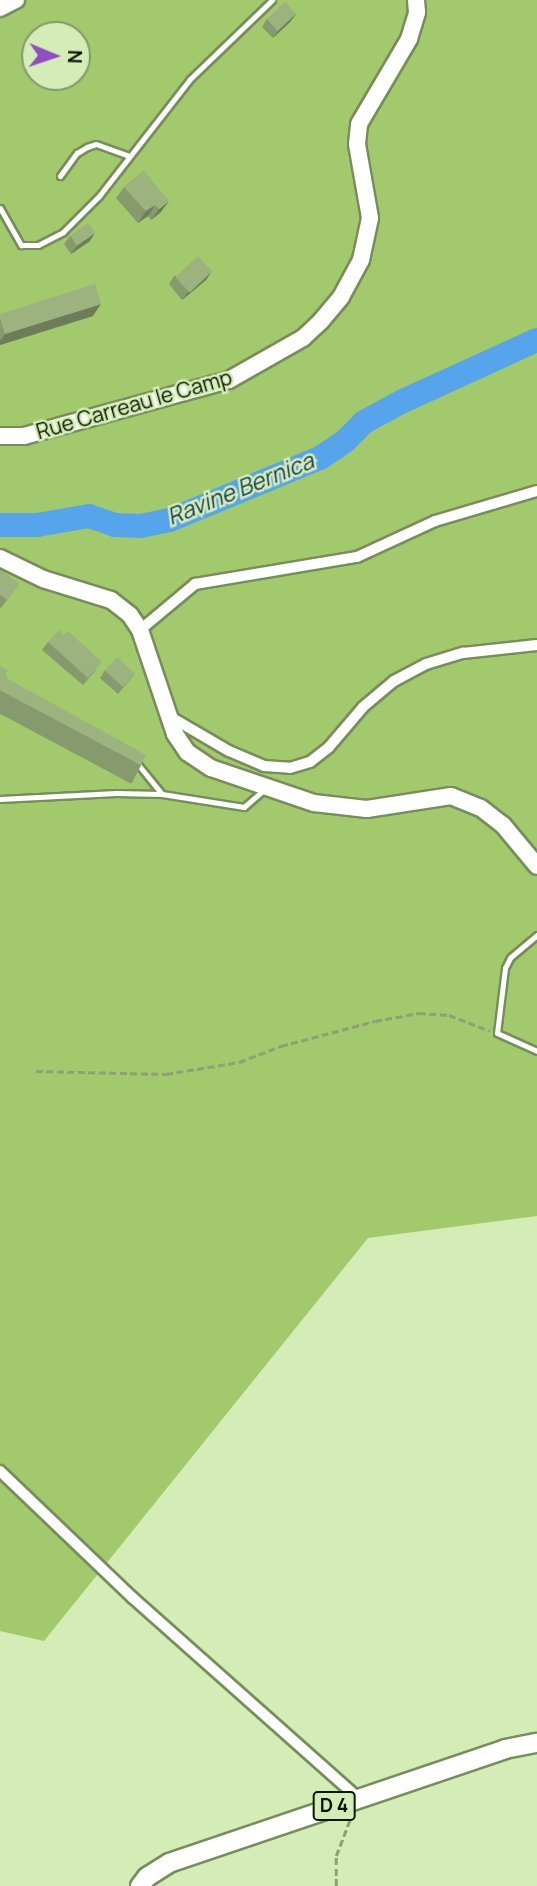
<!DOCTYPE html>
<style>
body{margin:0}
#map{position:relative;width:537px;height:1886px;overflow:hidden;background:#d4edb7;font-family:Manrope,sans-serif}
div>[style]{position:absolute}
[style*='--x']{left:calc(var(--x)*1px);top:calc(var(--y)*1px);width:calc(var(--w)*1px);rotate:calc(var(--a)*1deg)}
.green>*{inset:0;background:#a2c96c}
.river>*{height:24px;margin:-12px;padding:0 12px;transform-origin:12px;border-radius:12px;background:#56a5ec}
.path>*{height:2.5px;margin-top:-1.25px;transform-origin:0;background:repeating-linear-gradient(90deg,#8da077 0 7px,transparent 0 10.5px)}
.roads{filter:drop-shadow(2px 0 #778d5a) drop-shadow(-2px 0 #778d5a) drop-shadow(0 2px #778d5a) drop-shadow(0 -2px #778d5a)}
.lane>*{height:5px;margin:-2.5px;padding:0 2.5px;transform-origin:2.5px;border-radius:2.5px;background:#fff}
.street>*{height:10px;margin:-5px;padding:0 5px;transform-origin:5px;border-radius:5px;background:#fff}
.secondary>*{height:16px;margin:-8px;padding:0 8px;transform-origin:8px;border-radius:8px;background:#fff}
.primary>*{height:18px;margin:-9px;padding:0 9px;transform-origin:9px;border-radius:9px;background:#fff}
.wall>*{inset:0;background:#869a6d;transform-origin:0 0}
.shaded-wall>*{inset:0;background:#6d7d59}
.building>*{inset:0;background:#9cb37f;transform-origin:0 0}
span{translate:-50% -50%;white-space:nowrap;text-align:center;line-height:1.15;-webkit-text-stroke:5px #d4edb7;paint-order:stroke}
.shield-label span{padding:2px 5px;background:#d4edb7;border:2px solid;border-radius:5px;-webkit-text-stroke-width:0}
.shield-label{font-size:19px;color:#0e1604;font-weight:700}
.street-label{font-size:21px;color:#0e1604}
.water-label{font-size:23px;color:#193a57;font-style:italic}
.north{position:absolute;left:21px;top:21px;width:70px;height:70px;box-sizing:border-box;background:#d4edb7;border:2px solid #85976f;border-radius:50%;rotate:92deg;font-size:19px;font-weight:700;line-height:28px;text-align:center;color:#0e1604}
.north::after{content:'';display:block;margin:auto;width:24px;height:32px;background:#904ec2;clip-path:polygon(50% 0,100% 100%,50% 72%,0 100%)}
</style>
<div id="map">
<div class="green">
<i style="clip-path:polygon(evenodd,0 0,537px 0,537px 1216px,368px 1238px,44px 1641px,0 1631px,0 0,35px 35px,77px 35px,77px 77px,35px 77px,35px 35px)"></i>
</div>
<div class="river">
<i style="--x:0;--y:525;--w:37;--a:0"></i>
<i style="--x:37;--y:525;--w:53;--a:-9.8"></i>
<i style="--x:89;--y:516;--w:28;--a:19"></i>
<i style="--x:115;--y:525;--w:26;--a:2"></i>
<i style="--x:141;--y:526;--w:30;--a:-12"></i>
<i style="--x:170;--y:520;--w:162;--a:-22.5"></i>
<i style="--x:320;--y:458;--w:30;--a:-34"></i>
<i style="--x:345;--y:441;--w:27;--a:-45"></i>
<i style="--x:364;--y:422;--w:44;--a:-28.3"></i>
<i style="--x:403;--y:401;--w:147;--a:-24.5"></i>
</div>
<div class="path">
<i style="--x:36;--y:1071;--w:130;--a:1.3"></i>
<i style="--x:166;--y:1074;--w:74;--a:-9.3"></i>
<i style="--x:239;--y:1062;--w:45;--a:-20.9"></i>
<i style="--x:281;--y:1046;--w:97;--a:-14.9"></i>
<i style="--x:375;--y:1021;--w:45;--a:-10.3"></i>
<i style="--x:419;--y:1013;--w:30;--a:4"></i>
<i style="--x:449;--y:1015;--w:44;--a:21.3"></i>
<i style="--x:336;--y:1886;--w:30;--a:-90"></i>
<i style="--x:336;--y:1856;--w:42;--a:-69"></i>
</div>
<div class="roads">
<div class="lane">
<i style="--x:60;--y:176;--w:29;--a:-54"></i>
<i style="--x:77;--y:153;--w:12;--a:-31"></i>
<i style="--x:87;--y:147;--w:9;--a:-18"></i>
<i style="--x:96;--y:144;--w:35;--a:20"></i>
<i style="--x:0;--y:208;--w:43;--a:60.4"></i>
<i style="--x:21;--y:245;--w:17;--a:0"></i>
<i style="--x:38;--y:245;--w:28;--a:-27"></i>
<i style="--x:63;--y:232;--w:51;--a:-45"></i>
<i style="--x:99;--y:196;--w:148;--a:-52.1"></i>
<i style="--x:190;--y:79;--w:114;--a:-43.9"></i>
<i style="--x:136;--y:762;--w:41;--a:50.9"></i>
<i style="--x:0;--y:799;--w:116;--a:-3"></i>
<i style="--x:116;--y:793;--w:46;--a:1.2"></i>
<i style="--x:162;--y:794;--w:83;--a:9"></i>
<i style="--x:244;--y:807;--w:28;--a:-41"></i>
<i style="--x:537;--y:935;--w:35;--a:140"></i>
<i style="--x:510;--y:958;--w:11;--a:117"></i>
<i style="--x:505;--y:968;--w:65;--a:97"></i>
<i style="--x:497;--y:1033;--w:44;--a:24.2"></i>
</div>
<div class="street">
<i style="--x:140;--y:630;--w:72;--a:-39.9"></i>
<i style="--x:195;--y:584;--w:164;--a:-9.5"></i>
<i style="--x:357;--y:557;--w:86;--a:-24.8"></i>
<i style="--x:435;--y:521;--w:106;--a:-16.4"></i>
<i style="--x:169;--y:716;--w:69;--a:30.3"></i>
<i style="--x:229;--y:751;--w:38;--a:23"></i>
<i style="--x:264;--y:766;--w:26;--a:4"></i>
<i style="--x:290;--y:768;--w:21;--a:-17"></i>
<i style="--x:310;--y:762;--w:24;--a:-38"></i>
<i style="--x:329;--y:747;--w:52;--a:-49.6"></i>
<i style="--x:363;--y:707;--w:40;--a:-40"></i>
<i style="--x:394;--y:681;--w:36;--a:-28"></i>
<i style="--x:426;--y:664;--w:39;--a:-17"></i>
<i style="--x:463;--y:653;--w:74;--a:-6.2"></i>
<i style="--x:0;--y:1471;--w:184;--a:43.7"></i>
<i style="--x:133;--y:1598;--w:301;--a:41.6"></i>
</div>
<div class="secondary">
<i style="--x:0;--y:8;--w:18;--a:-27"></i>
<i style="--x:0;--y:436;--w:24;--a:0"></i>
<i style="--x:24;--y:436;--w:213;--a:-15.3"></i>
<i style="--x:229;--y:380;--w:85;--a:-29.6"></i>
<i style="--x:303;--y:338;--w:25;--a:-43"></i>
<i style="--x:321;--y:321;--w:31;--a:-50"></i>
<i style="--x:341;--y:297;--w:42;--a:-61.6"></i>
<i style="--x:361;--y:260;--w:43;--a:-77.9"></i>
<i style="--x:370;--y:218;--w:75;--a:-100"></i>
<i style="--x:357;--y:144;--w:20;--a:-84"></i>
<i style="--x:359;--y:124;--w:99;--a:-59.5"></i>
<i style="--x:409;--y:39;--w:28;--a:-73"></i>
<i style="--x:417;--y:12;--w:12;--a:-95"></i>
<i style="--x:0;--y:558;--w:48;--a:26"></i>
<i style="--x:43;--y:579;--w:71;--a:17.2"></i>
<i style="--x:111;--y:600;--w:24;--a:38"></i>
<i style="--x:130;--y:615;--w:18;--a:56"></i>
<i style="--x:140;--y:630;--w:110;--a:71.4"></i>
<i style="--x:175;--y:734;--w:22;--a:56"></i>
<i style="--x:187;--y:752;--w:29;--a:34"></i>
<i style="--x:211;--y:768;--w:109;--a:18.8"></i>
<i style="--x:314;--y:803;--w:53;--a:6.5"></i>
<i style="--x:367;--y:809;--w:85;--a:-8.8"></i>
<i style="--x:451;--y:796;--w:32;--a:22"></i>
<i style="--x:481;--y:808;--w:28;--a:38"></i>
<i style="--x:503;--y:825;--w:53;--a:50.3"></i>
</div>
<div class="primary">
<i style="--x:140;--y:1886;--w:11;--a:-52"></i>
<i style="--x:147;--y:1877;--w:26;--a:-32"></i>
<i style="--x:169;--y:1863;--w:355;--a:-18.7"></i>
<i style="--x:505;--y:1749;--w:33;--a:-11"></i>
</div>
</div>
<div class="wall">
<i style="clip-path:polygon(296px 14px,290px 22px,273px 38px,262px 27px,267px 19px)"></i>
<i style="clip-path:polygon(144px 171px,161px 212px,151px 220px,148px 216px,138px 223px,116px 198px,124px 187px)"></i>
<i style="clip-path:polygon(70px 236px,90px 241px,71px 254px,64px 244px)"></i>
<i style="clip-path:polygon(212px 271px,206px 280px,182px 300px,169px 284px,174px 276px)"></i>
<i style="clip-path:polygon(0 314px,93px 316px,0 345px)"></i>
<i style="clip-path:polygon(0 570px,19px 584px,1px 608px,0 607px)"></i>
<i style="clip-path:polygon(48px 642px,96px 670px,83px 685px,42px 650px)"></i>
<i style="clip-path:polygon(105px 670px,135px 674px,118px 694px,100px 678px)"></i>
<i style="left:0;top:690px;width:160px;height:21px;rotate:28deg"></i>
</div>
<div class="shaded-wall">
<i style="clip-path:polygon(296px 14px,290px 22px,273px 38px,279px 30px)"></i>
<i style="clip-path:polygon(169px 201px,161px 212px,151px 220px,159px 209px)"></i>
<i style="clip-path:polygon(155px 205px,148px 216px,138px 223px,146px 211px)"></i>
<i style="clip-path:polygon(95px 233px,90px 241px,71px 254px,77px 246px)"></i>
<i style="clip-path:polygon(212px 271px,206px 280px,182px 300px,188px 292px)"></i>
<i style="clip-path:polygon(101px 304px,93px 316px,0 345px,0 341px,5px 334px)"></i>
</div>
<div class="building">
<i style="left:285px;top:2px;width:16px;height:25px;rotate:47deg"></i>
<i style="clip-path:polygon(144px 171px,169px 201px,159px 209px,155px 205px,146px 211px,124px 187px)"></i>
<i style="left:88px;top:223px;width:12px;height:22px;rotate:55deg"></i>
<i style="left:198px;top:256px;width:21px;height:31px;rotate:47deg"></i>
<i style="clip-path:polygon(95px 284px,101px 304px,5px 334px,0 318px,0 314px)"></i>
<i style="clip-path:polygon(0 570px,19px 584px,7px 600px,0 595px)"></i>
<i style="clip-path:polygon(59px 630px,64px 635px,68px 631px,102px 662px,88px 678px,48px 642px)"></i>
<i style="left:117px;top:657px;width:25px;height:18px;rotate:43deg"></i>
<i style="clip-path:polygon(0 666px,8px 670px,6px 674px,8px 679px,146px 755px,141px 765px,0 690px)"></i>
</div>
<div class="shield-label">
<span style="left:334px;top:1806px">D 4</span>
</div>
<div class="street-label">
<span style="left:134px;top:404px;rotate:-16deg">Rue Carreau le Camp</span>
</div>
<div class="water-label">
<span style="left:240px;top:488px;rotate:-22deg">Ravine Bernica</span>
</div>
<div class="north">N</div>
</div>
